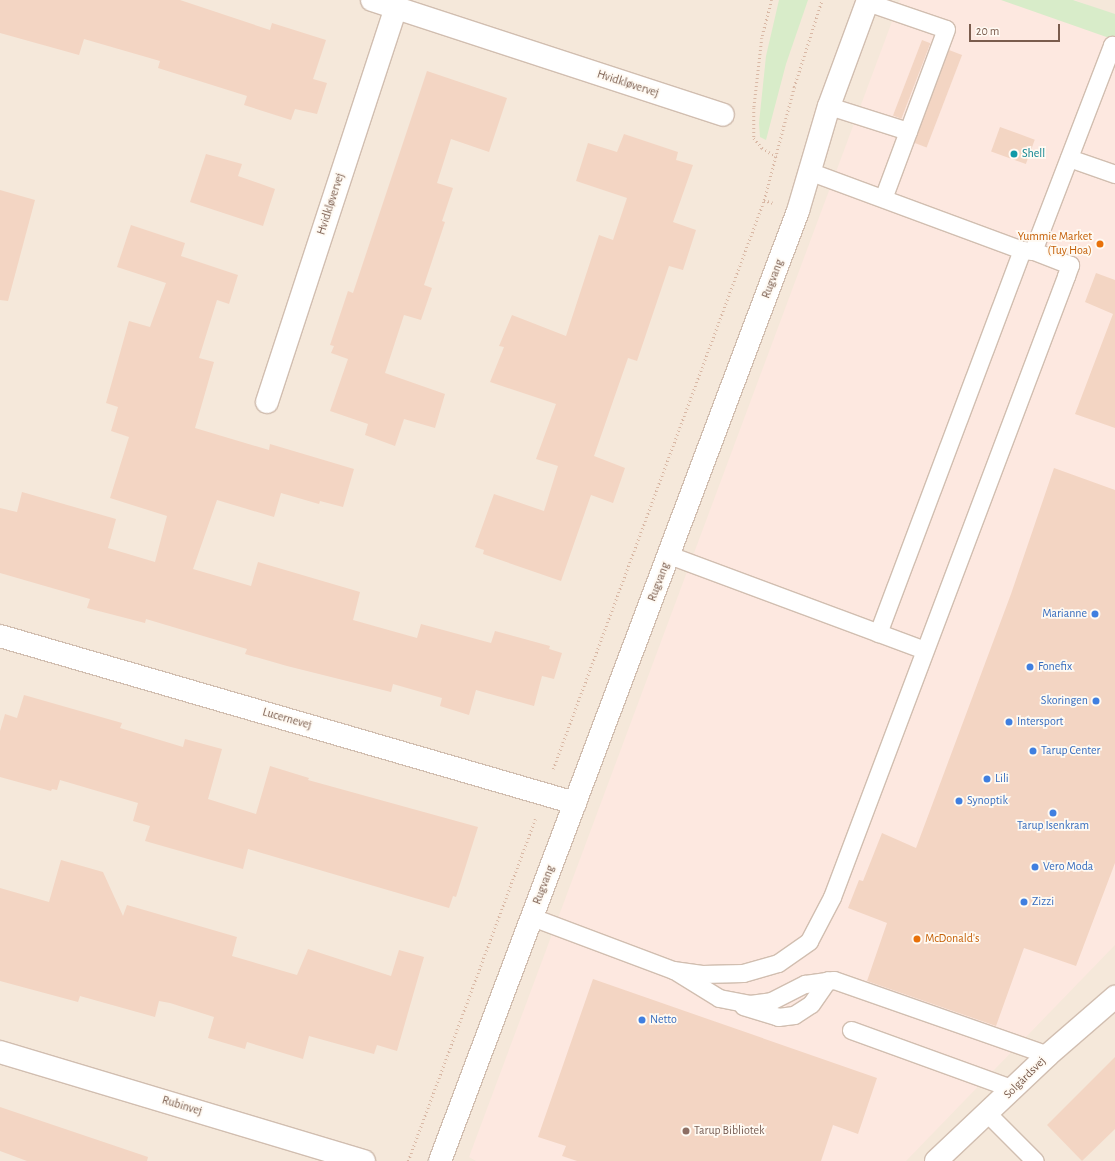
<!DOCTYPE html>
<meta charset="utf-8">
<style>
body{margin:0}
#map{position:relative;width:1115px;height:1161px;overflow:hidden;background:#fdf6ec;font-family:"Alegreya Sans",sans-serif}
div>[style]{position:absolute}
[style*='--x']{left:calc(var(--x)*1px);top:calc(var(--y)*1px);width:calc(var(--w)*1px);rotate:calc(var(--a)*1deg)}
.residential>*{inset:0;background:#f5e8da;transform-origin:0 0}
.commercial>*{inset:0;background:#fde8e0}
.green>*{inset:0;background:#d8ecc9}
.building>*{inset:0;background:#f3d5c3;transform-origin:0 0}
.path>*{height:2.5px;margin-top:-1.25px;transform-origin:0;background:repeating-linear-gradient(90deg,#d9b8a5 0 1px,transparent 0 4px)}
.roads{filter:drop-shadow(1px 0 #d1beb0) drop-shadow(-1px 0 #d1beb0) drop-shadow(0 1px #d1beb0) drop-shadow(0 -1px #d1beb0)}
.service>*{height:17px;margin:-8.5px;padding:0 8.5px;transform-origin:8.5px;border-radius:8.5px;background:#fff}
.minor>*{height:22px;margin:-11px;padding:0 11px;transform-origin:11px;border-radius:11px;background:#fff}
.dots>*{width:11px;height:11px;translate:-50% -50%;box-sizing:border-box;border:2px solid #fffaf3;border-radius:50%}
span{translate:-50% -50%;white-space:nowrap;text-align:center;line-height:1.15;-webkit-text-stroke:3.5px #fffaf3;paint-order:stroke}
.street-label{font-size:12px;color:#7a5c4d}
.culture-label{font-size:12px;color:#0d838f}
.left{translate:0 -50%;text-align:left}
.food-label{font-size:12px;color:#c56008}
.right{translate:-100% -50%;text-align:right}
.shop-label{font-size:12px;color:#366cbe}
.education-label{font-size:12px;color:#785e54}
.scale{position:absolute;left:969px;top:24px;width:91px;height:18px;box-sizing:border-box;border:2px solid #7a5c4d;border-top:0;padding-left:5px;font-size:12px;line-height:14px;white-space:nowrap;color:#7a5c4d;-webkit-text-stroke:3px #fffaf3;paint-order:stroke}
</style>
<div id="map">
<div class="residential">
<i style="left:0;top:0;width:1115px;height:1161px"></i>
</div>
<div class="commercial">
<i style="clip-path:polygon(900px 0,1075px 0,1115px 16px,1115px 945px,906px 1161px,476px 1161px,469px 1157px)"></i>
</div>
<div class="green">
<i style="clip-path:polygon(779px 0,808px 0,786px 64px,766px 140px,760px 137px,759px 123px,766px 56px)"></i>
<i style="clip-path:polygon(1001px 0,1073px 0,1115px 14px,1115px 40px)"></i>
</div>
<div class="building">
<i style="clip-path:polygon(0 0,180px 0,270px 30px,272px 23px,326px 40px,313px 79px,327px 83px,317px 114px,295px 109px,291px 120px,244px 105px,247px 96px,158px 68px,160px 61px,84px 39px,79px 55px,0 33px)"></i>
<i style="left:922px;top:40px;width:9px;height:81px;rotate:21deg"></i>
<i style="left:949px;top:50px;width:14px;height:99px;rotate:21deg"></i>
<i style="clip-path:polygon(427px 71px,507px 98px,489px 152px,451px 139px,437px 183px,453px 188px,442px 221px,445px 222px,424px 285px,432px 288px,421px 320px,404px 315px,385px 373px,445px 394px,435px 428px,404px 419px,395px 446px,365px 435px,368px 424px,330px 411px,348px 359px,331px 353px,334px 346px,330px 345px,348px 291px,353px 293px)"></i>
<i style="left:1000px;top:127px;width:37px;height:26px;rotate:20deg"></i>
<i style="clip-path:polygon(624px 134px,678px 152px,676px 160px,693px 165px,673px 222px,696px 230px,683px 270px,669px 266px,637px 361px,628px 358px,594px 456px,625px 468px,613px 503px,591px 495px,561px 581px,483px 554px,484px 550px,475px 547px,494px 494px,544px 511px,558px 466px,536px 459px,556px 404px,490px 382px,504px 347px,499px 346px,512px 315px,566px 336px,599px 235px,613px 240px,627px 198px,576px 181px,588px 143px,617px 152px)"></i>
<i style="clip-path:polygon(206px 154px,242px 164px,238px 176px,275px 189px,263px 226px,190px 202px)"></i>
<i style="clip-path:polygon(0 190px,35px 200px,8px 301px,0 300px)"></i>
<i style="clip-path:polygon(131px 225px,185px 243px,181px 256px,238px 275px,229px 304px,217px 300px,199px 358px,214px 362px,195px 428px,269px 450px,270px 444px,354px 469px,343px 507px,320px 501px,319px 504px,281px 493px,274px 517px,217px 500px,193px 569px,251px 586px,258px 562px,360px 592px,353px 620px,417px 638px,421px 624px,491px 643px,495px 631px,550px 646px,549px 649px,562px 653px,554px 679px,542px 676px,534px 706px,476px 690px,469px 715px,440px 706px,442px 698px,393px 684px,391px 692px,287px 666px,245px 654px,247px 649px,146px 619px,145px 623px,87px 608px,90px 599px,0 573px,0 508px,17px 512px,22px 492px,116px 519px,108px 548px,155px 562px,167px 516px,110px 498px,129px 437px,111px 431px,118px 407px,106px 403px,129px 321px,150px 327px,166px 283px,117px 267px)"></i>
<i style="clip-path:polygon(1096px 273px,1115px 280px,1115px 428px,1075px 414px,1113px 314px,1085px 302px)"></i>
<i style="clip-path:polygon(1054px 468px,1115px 490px,1115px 863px,1076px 966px,1024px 948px,996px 1026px,867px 981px,887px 923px,848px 908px,859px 880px,863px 881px,882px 833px,916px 848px,1011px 594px)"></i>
<i style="clip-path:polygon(24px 695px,122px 723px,120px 728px,183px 747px,185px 739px,222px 749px,208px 799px,256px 814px,270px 766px,309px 778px,308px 780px,478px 827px,456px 897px,453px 896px,449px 908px,248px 849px,243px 869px,145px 841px,150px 826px,133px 821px,138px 803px,60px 780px,57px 790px,52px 789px,51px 791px,0 777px,0 731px,5px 714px,17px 718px)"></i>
<i style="clip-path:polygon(61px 860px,103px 872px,123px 916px,127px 905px,237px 937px,232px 956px,297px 975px,308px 949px,391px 976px,399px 950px,424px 957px,397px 1051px,377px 1045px,374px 1054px,309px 1036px,303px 1059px,247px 1042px,245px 1049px,208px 1038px,214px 1017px,170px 1003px,159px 1001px,155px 1017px,80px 996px,78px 1002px,0 981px,0 888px,49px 902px)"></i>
<i style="clip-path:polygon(593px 979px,877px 1078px,858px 1134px,833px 1125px,821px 1161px,577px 1161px,562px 1156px,566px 1146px,538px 1137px)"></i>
<i style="clip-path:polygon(1115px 1057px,1115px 1129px,1082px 1161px,1047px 1125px)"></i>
<i style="clip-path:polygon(0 1107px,148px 1157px,147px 1161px,27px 1161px,0 1151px)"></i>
</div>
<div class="path">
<i style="--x:772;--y:0;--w:39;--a:105"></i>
<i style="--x:762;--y:38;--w:70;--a:96.5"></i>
<i style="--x:754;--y:108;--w:30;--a:90"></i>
<i style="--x:754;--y:138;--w:13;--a:51"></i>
<i style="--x:762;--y:148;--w:17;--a:31"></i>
<i style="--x:764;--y:200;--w:9;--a:18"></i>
<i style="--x:553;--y:769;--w:607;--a:-69.65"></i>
<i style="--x:764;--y:200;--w:117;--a:-75.1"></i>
<i style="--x:794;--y:87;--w:91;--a:-72.2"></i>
<i style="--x:408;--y:1161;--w:365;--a:-69.6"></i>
</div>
<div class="roads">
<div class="service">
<i style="--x:867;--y:2;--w:83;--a:18.9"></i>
<i style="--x:946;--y:29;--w:180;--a:110.4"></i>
<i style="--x:829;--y:106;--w:83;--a:17.6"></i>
<i style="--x:1069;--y:158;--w:49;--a:19.2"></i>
<i style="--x:1033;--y:251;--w:221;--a:-69"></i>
<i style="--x:1112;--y:45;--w:3;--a:18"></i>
<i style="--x:669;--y:555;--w:272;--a:20.4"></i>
<i style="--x:878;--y:633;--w:409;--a:-69.4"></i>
<i style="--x:532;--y:917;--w:151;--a:20.6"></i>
<i style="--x:673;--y:970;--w:29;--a:8"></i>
<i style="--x:702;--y:974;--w:41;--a:-1.4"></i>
<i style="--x:743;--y:973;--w:36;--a:-16"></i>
<i style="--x:778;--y:963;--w:38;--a:-35"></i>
<i style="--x:809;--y:941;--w:50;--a:-62.4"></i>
<i style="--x:832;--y:897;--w:664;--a:-69.35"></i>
<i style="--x:1066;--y:276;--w:12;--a:-70"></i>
<i style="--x:1070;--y:265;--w:40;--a:-159"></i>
<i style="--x:1033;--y:251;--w:11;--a:-175"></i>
<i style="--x:1022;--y:250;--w:225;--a:-159.7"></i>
<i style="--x:677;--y:972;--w:49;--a:31.8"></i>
<i style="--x:719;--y:998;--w:32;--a:11"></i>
<i style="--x:750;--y:1004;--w:21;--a:-8"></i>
<i style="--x:771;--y:1001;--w:38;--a:-27"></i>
<i style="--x:805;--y:984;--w:29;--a:-8"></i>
<i style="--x:834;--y:980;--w:227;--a:19.3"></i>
<i style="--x:743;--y:1006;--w:37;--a:17"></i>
<i style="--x:778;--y:1017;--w:16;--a:-7"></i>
<i style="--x:794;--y:1015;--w:20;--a:-33"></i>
<i style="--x:811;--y:1004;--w:29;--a:-55"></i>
<i style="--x:851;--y:1030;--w:173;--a:19.9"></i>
<i style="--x:988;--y:1114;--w:66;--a:45"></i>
</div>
<div class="minor">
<i style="--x:372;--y:0;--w:369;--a:18.1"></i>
<i style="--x:267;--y:402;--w:416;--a:-71.9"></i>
<i style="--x:0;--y:636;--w:599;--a:16.2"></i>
<i style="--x:0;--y:1052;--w:380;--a:16.7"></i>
<i style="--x:440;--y:1161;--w:1015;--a:-69.35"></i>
<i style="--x:798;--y:211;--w:109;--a:-73.6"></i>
<i style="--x:829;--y:106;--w:113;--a:-69.8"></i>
<i style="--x:936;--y:1161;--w:154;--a:-43.4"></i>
<i style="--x:1048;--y:1055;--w:89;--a:-40.9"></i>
</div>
</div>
<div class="dots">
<i style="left:1014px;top:154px;background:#0f9aa8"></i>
<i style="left:1100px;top:244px;background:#e8710a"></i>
<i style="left:1095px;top:614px;background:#3f7fe0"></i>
<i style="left:1030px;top:667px;background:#3f7fe0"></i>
<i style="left:1096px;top:701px;background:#3f7fe0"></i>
<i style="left:1009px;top:722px;background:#3f7fe0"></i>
<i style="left:1033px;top:751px;background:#3f7fe0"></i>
<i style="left:987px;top:779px;background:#3f7fe0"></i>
<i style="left:959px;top:801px;background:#3f7fe0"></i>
<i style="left:1053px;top:813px;background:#3f7fe0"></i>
<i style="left:1035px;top:867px;background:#3f7fe0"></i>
<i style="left:1024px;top:902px;background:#3f7fe0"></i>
<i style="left:917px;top:939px;background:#e8710a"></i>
<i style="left:642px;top:1020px;background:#3f7fe0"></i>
<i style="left:686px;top:1131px;background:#8d6e63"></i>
</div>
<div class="street-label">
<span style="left:628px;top:84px;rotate:18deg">Hvidkløvervej</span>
<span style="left:331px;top:204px;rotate:-72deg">Hvidkløvervej</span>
<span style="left:773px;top:279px;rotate:-69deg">Rugvang</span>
<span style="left:659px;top:582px;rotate:-69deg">Rugvang</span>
<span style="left:287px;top:719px;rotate:16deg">Lucernevej</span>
<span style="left:544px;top:885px;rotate:-69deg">Rugvang</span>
<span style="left:1025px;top:1078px;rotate:-45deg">Solgårdsvej</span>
<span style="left:182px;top:1106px;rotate:17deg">Rubinvej</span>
</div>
<div class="culture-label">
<span class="left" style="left:1022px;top:154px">Shell</span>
</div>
<div class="food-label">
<span class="right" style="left:1092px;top:244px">Yummie Market<br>(Tuy Hoa)</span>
<span class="left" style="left:925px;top:939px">McDonald's</span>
</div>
<div class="shop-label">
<span class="right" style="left:1087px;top:614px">Marianne</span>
<span class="left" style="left:1038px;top:667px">Fonefix</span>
<span class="right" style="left:1088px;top:701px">Skoringen</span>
<span class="left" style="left:1017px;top:722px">Intersport</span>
<span class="left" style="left:1041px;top:751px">Tarup Center</span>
<span class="left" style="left:995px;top:779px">Lili</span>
<span class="left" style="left:967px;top:801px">Synoptik</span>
<span style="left:1053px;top:826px">Tarup Isenkram</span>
<span class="left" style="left:1043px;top:867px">Vero Moda</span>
<span class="left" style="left:1032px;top:902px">Zizzi</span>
<span class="left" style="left:650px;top:1020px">Netto</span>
</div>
<div class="education-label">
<span class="left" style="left:694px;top:1131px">Tarup Bibliotek</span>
</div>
<div class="scale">20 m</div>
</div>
